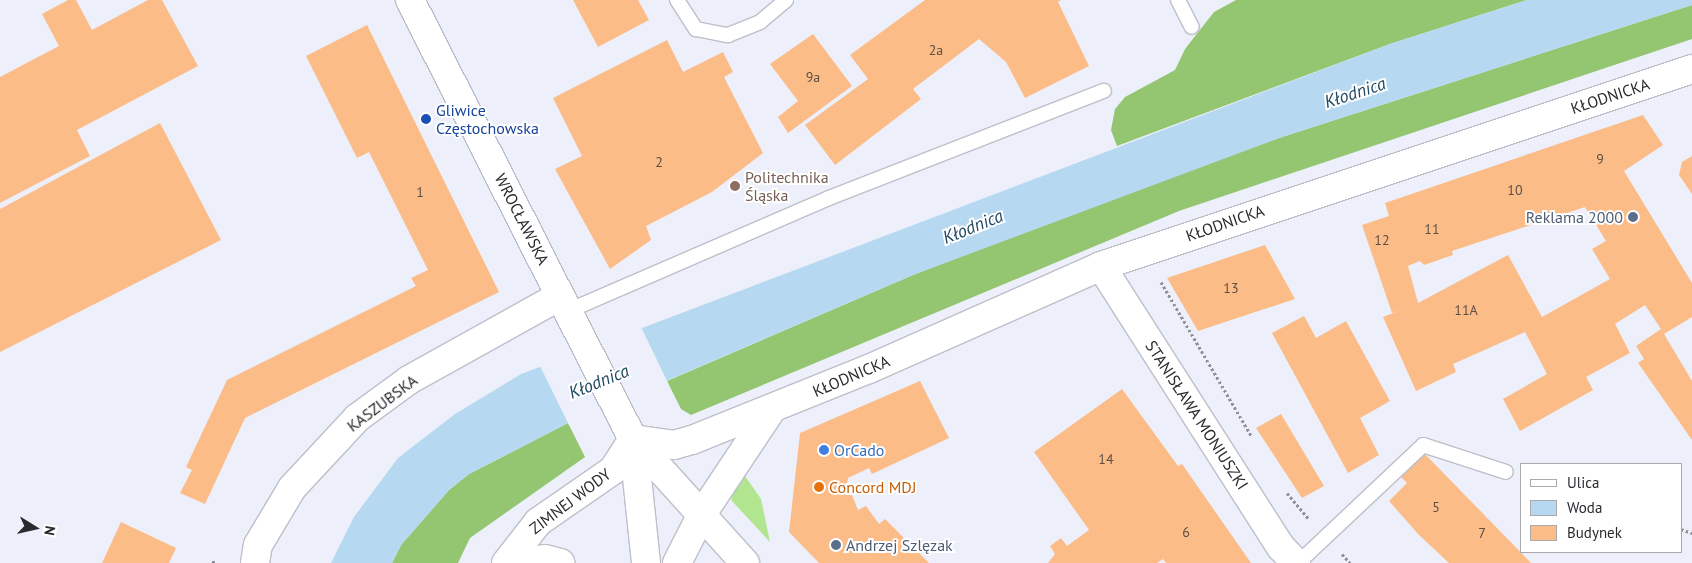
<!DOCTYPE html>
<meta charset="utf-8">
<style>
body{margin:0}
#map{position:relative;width:1692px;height:563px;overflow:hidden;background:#edf0fb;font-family:"PT Sans",sans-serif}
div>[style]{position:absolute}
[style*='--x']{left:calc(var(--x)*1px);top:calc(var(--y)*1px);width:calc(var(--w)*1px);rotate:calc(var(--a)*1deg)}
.green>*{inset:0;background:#b2e590}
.forest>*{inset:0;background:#94c672}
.water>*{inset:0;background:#b6d9f1}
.pier>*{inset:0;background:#edf0fb}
.building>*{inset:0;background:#fbbc88}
.path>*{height:3px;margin-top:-1.5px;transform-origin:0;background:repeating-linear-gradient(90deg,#8f9199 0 2.5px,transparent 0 5px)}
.roads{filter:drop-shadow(1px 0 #bdbfca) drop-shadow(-1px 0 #bdbfca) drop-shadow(0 1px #bdbfca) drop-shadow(0 -1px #bdbfca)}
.service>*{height:14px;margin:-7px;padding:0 7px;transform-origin:7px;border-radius:7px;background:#fff}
.minor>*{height:28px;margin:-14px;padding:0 14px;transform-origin:14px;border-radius:14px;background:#fff}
.tertiary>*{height:28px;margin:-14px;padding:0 14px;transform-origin:14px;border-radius:14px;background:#fff}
.secondary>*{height:28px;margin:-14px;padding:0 14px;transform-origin:14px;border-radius:14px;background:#fff}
.dots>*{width:14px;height:14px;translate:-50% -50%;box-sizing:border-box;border:2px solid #fff;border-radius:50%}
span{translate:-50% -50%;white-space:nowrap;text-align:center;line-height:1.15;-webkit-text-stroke:4px #fff;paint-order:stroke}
.number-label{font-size:14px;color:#5e4e44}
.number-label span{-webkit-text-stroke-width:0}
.street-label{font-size:16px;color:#292a2e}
.transit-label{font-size:16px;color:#164399}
.left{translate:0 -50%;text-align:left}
.education-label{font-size:16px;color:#785e54}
.service-label{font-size:16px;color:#4e5e75}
.right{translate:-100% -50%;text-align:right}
.shop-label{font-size:16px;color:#366cbe}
.food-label{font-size:16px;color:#c56008}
.water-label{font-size:18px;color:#214962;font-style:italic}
.legend{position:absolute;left:1520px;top:463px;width:162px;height:90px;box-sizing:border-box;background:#fff;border:1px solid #a9aaab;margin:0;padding:6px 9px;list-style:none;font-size:15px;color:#292a2e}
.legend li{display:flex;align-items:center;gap:10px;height:25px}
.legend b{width:25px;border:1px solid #a9aaab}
.north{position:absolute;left:10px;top:503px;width:50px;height:50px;-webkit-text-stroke:4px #fff;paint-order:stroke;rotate:100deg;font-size:14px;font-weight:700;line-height:20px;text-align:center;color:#292a2e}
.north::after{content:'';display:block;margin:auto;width:18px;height:22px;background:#292a2e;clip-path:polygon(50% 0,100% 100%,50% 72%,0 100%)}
</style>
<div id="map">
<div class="green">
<i style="clip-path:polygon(743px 473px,761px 499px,770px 542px,732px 501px,731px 494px)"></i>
</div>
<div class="forest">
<i style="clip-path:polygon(1236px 0,1527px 0,1390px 44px,1117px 146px,1111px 130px,1115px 109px,1125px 97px,1175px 70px,1185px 49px,1214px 12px)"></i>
<i style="clip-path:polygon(1692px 5px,1692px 39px,1179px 211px,691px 415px,681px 409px,667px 381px,913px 275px,1106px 200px,1282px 137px)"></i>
<i style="clip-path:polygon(568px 423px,585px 457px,470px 538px,458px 563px,392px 563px,401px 545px,449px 490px,469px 474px)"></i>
</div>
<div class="water">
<i style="clip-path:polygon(1527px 0,1692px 0,1692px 5px,1282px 137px,913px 275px,568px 423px,469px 474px,449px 490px,401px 545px,392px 563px,331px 563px,354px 517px,398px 458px,455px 414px,521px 374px,1390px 44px)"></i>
</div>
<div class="pier">
<i style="clip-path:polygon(641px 327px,668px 383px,569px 425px,539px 364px)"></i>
</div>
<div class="building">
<i style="clip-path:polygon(68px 0,76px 0,92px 30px,148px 0,162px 0,198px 66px,77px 130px,90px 156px,0 203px,0 77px,59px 46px,42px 14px)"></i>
<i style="clip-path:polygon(573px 0,638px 0,649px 20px,598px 47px)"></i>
<i style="clip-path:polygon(925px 0,1061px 0,1058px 2px,1089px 66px,1025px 98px,1006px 62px,979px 39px,913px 89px,921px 99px,835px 165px,805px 125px,868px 79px,850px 55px)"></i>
<i style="clip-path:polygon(367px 25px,499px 292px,245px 418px,205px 504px,180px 493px,192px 470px,186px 467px,227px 380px,416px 286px,411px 278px,428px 270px,369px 152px,357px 158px,306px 56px)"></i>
<i style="clip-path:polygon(813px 34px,852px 86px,788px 133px,778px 117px,798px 101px,770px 64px)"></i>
<i style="clip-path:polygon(667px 40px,683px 72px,723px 52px,733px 72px,724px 77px,763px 153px,712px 192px,646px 226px,651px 240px,610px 269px,555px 169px,582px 156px,553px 98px)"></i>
<i style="clip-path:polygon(evenodd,1643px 115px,1663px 145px,1624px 171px,1692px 283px,1692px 317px,1664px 334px,1692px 381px,1692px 440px,1638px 363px,1644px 359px,1636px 346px,1661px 329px,1645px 305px,1615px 324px,1630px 353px,1586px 377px,1593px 390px,1520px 431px,1503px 399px,1547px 374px,1525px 332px,1453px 364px,1456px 372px,1416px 391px,1383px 317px,1401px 310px,1392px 313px,1362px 225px,1389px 216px,1385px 203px,1643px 115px,1585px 207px,1606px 241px,1592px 249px,1610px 279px,1542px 317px,1508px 255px,1418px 303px,1408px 266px,1420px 261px,1424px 265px,1453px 255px,1452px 251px,1585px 207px)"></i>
<i style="clip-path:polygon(160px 123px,221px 240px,0 352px,0 209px)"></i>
<i style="clip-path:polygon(1692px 156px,1692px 194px,1679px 175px,1682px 162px)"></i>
<i style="clip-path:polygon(1265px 245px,1295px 299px,1198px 331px,1167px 278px)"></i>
<i style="clip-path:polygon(1304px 316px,1316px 338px,1346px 321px,1390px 401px,1360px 418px,1379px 455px,1348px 473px,1272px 333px)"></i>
<i style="clip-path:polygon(920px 381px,949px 438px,872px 474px,869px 468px,848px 478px,847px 483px,858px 510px,866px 506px,879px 524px,885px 519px,929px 563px,819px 563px,789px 532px,800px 433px)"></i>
<i style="clip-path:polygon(1122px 389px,1178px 466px,1182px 464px,1251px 563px,1166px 563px,1163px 559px,1157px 563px,1048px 563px,1055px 554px,1050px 546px,1061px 538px,1067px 546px,1089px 530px,1034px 452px)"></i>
<i style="clip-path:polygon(1281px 414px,1324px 486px,1302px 498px,1256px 428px)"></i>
<i style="clip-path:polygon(1423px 452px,1531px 563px,1449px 563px,1419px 535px,1389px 501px,1407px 483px,1399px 475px)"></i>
<i style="clip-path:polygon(121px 522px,176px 548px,169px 563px,102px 563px)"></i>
</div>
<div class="path">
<i style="--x:1161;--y:282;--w:180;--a:59.6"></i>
<i style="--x:1287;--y:493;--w:34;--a:50"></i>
<i style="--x:1681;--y:529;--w:12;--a:20"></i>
<i style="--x:1342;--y:554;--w:12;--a:48"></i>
<i style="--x:213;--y:563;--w:3;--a:-72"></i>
</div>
<div class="roads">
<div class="service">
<i style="--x:677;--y:0;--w:35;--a:57"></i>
<i style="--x:696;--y:29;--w:33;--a:11"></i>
<i style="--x:728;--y:35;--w:35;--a:-22"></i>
<i style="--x:760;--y:22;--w:34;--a:-40"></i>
<i style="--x:1178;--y:0;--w:30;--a:63"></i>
<i style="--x:568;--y:311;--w:284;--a:-23.4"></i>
<i style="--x:829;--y:198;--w:295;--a:-21.3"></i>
<i style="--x:1298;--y:563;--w:172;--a:-43.3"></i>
<i style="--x:1423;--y:445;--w:87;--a:18"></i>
</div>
<div class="minor">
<i style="--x:1101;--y:266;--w:334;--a:57.4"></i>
<i style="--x:1281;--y:547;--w:22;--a:47"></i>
<i style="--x:255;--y:563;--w:18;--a:-81"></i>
<i style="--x:258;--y:545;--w:66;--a:-59.2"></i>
<i style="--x:292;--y:488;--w:96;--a:-47.1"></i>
<i style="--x:357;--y:418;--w:64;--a:-36.2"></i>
<i style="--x:409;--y:380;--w:173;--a:-29.1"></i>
<i style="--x:506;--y:563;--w:52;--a:-52"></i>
<i style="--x:538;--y:522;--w:91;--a:-34.7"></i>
<i style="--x:613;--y:470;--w:37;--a:-57"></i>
<i style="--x:517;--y:563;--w:28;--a:-8"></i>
<i style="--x:545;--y:559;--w:16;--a:15"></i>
</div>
<div class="tertiary">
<i style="--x:646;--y:563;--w:125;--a:-96"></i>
<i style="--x:633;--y:439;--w:41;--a:8.3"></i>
<i style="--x:674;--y:445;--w:19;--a:-16"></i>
<i style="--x:692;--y:440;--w:191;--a:-21.9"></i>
<i style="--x:869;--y:369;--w:254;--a:-23.9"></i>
<i style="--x:1101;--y:266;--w:623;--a:-18.43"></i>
<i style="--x:677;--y:563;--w:55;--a:-63"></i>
<i style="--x:702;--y:514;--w:125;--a:-56.4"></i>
</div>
<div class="secondary">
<i style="--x:410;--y:0;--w:492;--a:63.1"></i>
<i style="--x:633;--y:439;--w:167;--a:47.9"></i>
</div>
</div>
<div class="dots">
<i style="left:426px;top:119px;background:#1a4fb4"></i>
<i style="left:735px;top:186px;background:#8d6e63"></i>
<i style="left:1633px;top:217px;background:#5c6f8a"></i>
<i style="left:824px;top:450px;background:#3f7fe0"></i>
<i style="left:819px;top:487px;background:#e8710a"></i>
<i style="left:836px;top:545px;background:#5c6f8a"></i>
</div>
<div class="number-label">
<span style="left:936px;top:50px">2a</span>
<span style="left:813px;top:77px">9a</span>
<span style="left:1600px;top:159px">9</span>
<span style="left:659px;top:162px">2</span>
<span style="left:1515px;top:190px">10</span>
<span style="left:420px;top:192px">1</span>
<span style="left:1432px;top:229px">11</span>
<span style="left:1382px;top:240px">12</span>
<span style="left:1231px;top:288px">13</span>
<span style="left:1466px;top:310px">11A</span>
<span style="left:1106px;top:459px">14</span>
<span style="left:1436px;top:507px">5</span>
<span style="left:1186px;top:532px">6</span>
<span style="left:1482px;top:533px">7</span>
</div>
<div class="street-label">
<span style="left:1610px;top:96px;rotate:-18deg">KŁODNICKA</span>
<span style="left:522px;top:219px;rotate:63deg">WROCŁAWSKA</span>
<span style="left:1225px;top:223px;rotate:-19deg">KŁODNICKA</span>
<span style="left:851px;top:376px;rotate:-23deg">KŁODNICKA</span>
<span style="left:382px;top:403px;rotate:-37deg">KASZUBSKA</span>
<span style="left:1197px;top:415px;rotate:57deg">STANISŁAWA MONIUSZKI</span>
<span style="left:570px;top:501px;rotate:-37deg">ZIMNEJ WODY</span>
</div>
<div class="transit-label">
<span class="left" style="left:436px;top:119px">Gliwice<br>Częstochowska</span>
</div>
<div class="education-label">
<span class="left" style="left:745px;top:186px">Politechnika<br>Śląska</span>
</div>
<div class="service-label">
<span class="right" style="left:1623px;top:217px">Reklama 2000</span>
<span class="left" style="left:846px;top:545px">Andrzej Szlęzak</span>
</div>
<div class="shop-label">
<span class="left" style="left:834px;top:450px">OrCado</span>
</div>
<div class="food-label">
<span class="left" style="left:829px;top:487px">Concord MDJ</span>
</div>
<div class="water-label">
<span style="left:1355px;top:93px;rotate:-18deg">Kłodnica</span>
<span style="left:973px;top:227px;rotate:-22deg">Kłodnica</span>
<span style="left:599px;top:382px;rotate:-22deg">Kłodnica</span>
</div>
<ul class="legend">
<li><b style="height:6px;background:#fff"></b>Ulica</li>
<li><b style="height:14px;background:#b6d9f1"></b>Woda</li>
<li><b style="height:14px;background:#fbbc88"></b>Budynek</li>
</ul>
<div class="north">N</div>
</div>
